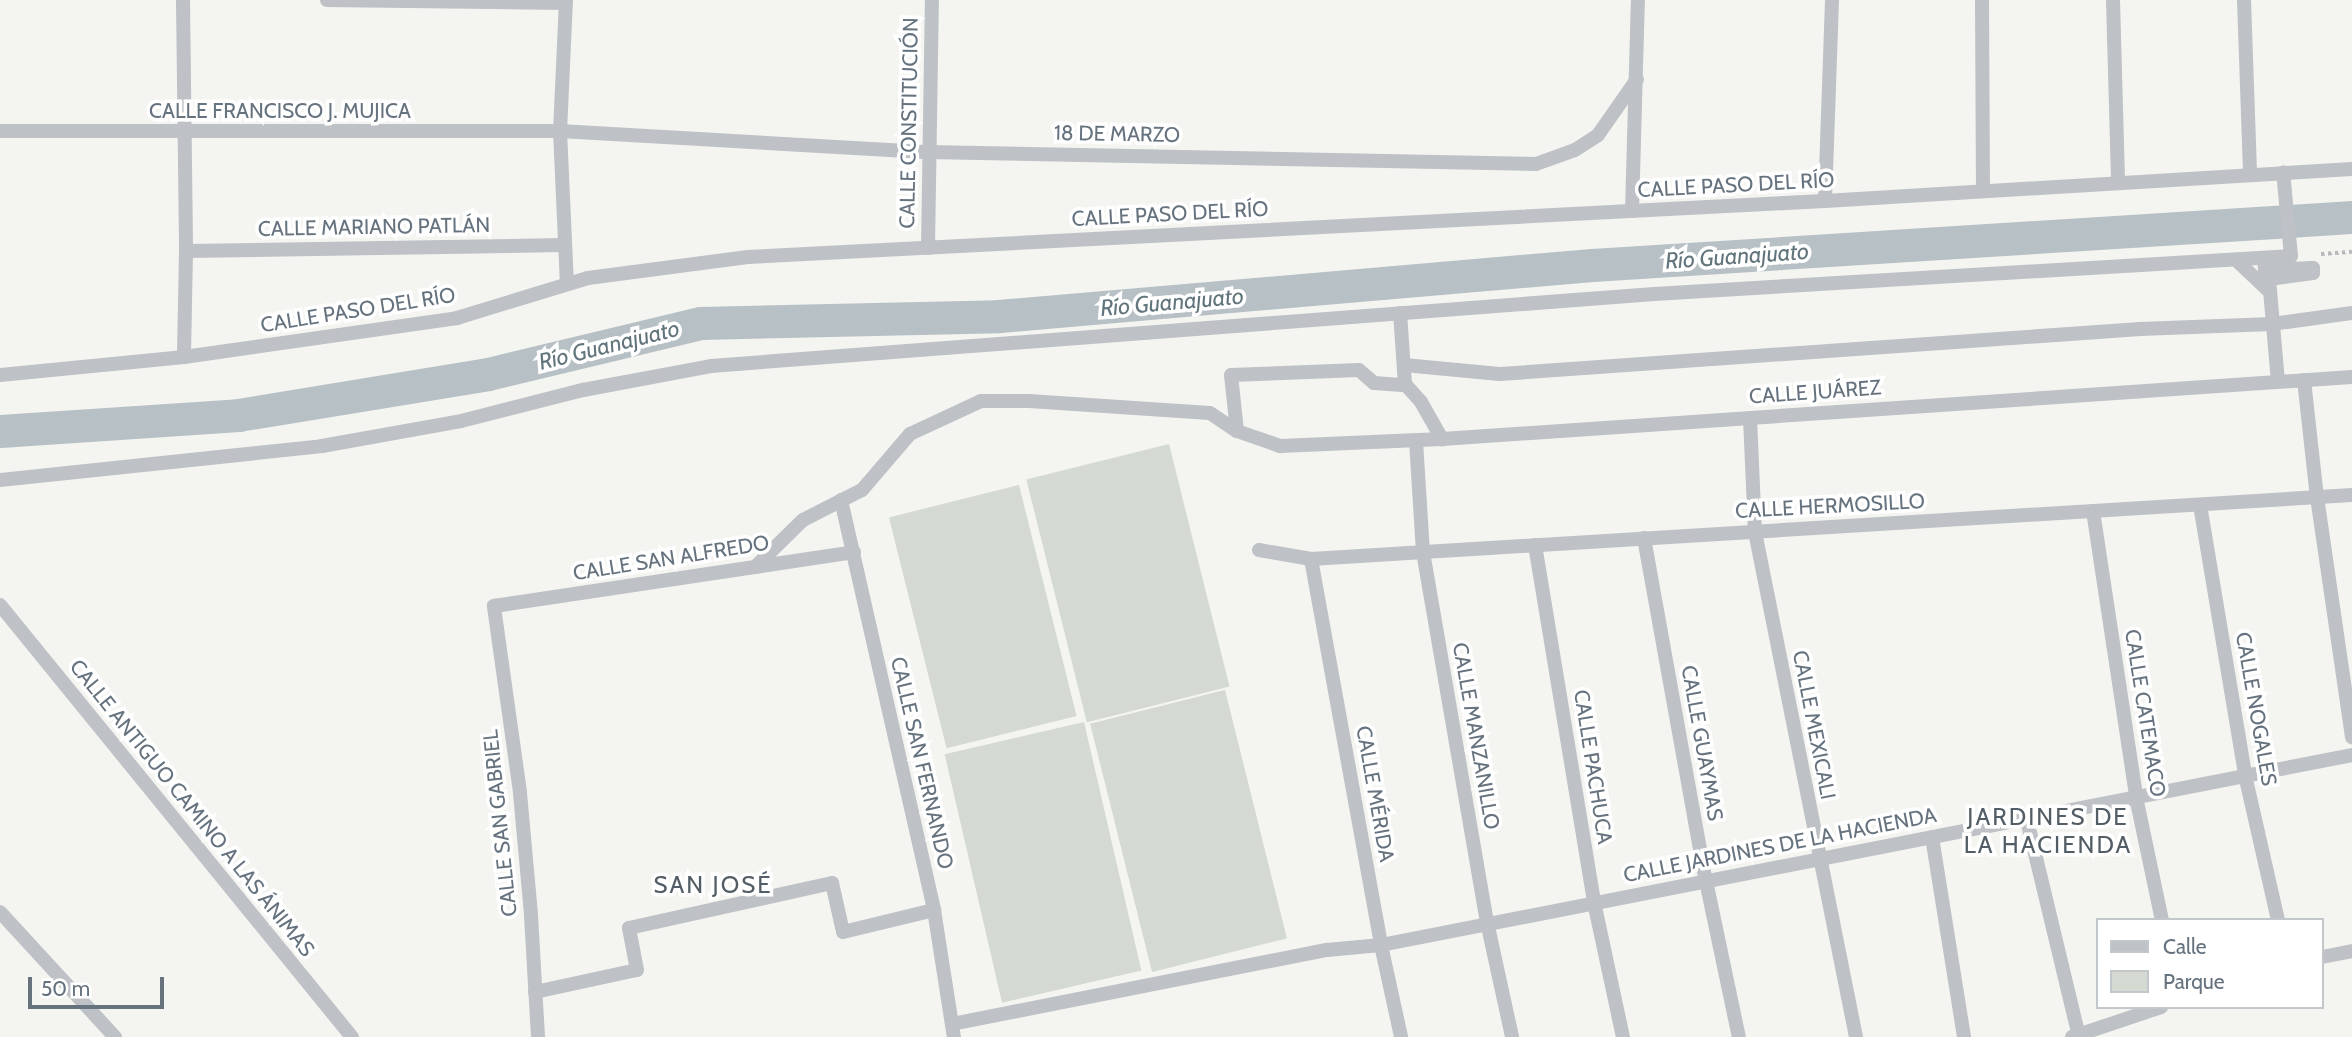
<!DOCTYPE html>
<meta charset="utf-8">
<style>
body{margin:0}
#map{position:relative;width:2352px;height:1037px;overflow:hidden;background:#f4f4f1;font-family:Cabin,sans-serif}
div>[style]{position:absolute}
[style*='--x']{left:calc(var(--x)*1px);top:calc(var(--y)*1px);width:calc(var(--w)*1px);rotate:calc(var(--a)*1deg)}
.green>*{inset:0;background:#d4d9d1;transform-origin:0 0}
.river>*{height:33px;margin:-16.5px;padding:0 16.5px;transform-origin:16.5px;border-radius:16.5px;background:#b7c0c5}
.path>*{height:3.5px;margin-top:-1.75px;transform-origin:0;background:repeating-linear-gradient(90deg,#b6b9bb 0 3.5px,transparent 0 7px)}
.street>*{height:14px;margin:-7px;padding:0 7px;transform-origin:7px;border-radius:7px;background:#bec1c5}
span{translate:-50% -50%;white-space:nowrap;text-align:center;line-height:1.15;-webkit-text-stroke:7px #fff;paint-order:stroke}
.street-label{font-size:21px;color:#66737f}
.water-label{font-size:23px;color:#62757c;font-style:italic}
.quarter-label{font-size:24px;color:#535d65;letter-spacing:2px}
.legend{position:absolute;left:2096px;top:918px;width:228px;height:91px;box-sizing:border-box;background:#fff;border:2px solid #c2c7cc;margin:0;padding:9px 12px;list-style:none;font-size:21px;color:#66737f}
.legend li{display:flex;align-items:center;gap:14px;height:35px}
.legend b{width:35px;border:2px solid #c2c7cc}
.scale{position:absolute;left:28px;top:977px;width:136px;height:32px;box-sizing:border-box;border:4px solid #66737f;border-top:0;padding-left:9px;font-size:21px;line-height:24px;white-space:nowrap;color:#66737f;-webkit-text-stroke:5px #fff;paint-order:stroke}
</style>
<div id="map">
<div class="green">
<i style="left:1169px;top:444px;width:250px;height:147px;rotate:76deg"></i>
<i style="left:1019px;top:485px;width:238px;height:134px;rotate:76deg"></i>
<i style="left:1225px;top:690px;width:256px;height:139px;rotate:76deg"></i>
<i style="left:1084px;top:722px;width:255px;height:143px;rotate:77deg"></i>
</div>
<div class="river">
<i style="--x:0;--y:431;--w:239;--a:-3.8"></i>
<i style="--x:238;--y:415;--w:253;--a:-9.3"></i>
<i style="--x:488;--y:374;--w:218;--a:-13.5"></i>
<i style="--x:700;--y:323;--w:299;--a:-1.3"></i>
<i style="--x:999;--y:316;--w:595;--a:-4.92"></i>
<i style="--x:1592;--y:265;--w:762;--a:-3.61"></i>
</div>
<div class="path">
<i style="--x:2321;--y:254;--w:31;--a:-4"></i>
</div>
<div class="street">
<i style="--x:183;--y:0;--w:251;--a:89.3"></i>
<i style="--x:186;--y:251;--w:106;--a:91.1"></i>
<i style="--x:327;--y:0;--w:239;--a:0.7"></i>
<i style="--x:566;--y:0;--w:131;--a:92.6"></i>
<i style="--x:560;--y:131;--w:152;--a:87.4"></i>
<i style="--x:1982;--y:0;--w:190;--a:89.7"></i>
<i style="--x:2113;--y:0;--w:183;--a:88.4"></i>
<i style="--x:2244;--y:0;--w:173;--a:88"></i>
<i style="--x:0;--y:131;--w:560;--a:0"></i>
<i style="--x:560;--y:131;--w:369;--a:3.3"></i>
<i style="--x:928;--y:152;--w:608;--a:1.13"></i>
<i style="--x:1536;--y:164;--w:41;--a:-19.7"></i>
<i style="--x:1575;--y:150;--w:27;--a:-33"></i>
<i style="--x:1598;--y:135;--w:68;--a:-55.1"></i>
<i style="--x:1825;--y:201;--w:201;--a:-88"></i>
<i style="--x:1632;--y:211;--w:211;--a:-88.4"></i>
<i style="--x:928;--y:248;--w:248;--a:-89.1"></i>
<i style="--x:186;--y:251;--w:377;--a:-0.9"></i>
<i style="--x:2264;--y:258;--w:12;--a:85"></i>
<i style="--x:2265;--y:270;--w:48;--a:-2.4"></i>
<i style="--x:2313;--y:268;--w:5;--a:90"></i>
<i style="--x:2313;--y:273;--w:44;--a:172.2"></i>
<i style="--x:2269;--y:279;--w:103;--a:85"></i>
<i style="--x:2236;--y:260;--w:47;--a:43.3"></i>
<i style="--x:1400;--y:313;--w:71;--a:86"></i>
<i style="--x:1405;--y:384;--w:24;--a:48"></i>
<i style="--x:1421;--y:402;--w:43;--a:60.4"></i>
<i style="--x:1404;--y:365;--w:96;--a:5.4"></i>
<i style="--x:1500;--y:374;--w:642;--a:-4.02"></i>
<i style="--x:2140;--y:329;--w:132;--a:-2.2"></i>
<i style="--x:2272;--y:324;--w:81;--a:-7.8"></i>
<i style="--x:0;--y:375;--w:185;--a:-5.6"></i>
<i style="--x:184;--y:357;--w:276;--a:-8.1"></i>
<i style="--x:457;--y:318;--w:137;--a:-17"></i>
<i style="--x:588;--y:278;--w:161;--a:-7.5"></i>
<i style="--x:748;--y:257;--w:1078;--a:-2.98"></i>
<i style="--x:1825;--y:201;--w:528;--a:-3.47"></i>
<i style="--x:2304;--y:380;--w:118;--a:83.7"></i>
<i style="--x:2317;--y:497;--w:243;--a:81.7"></i>
<i style="--x:1750;--y:418;--w:114;--a:87.5"></i>
<i style="--x:1755;--y:532;--w:515;--a:78.69"></i>
<i style="--x:1237;--y:431;--w:56;--a:-96.1"></i>
<i style="--x:1231;--y:375;--w:128;--a:-2.2"></i>
<i style="--x:1359;--y:370;--w:20;--a:41"></i>
<i style="--x:1374;--y:383;--w:31;--a:4"></i>
<i style="--x:1416;--y:441;--w:111;--a:86.4"></i>
<i style="--x:1423;--y:552;--w:375;--a:80.2"></i>
<i style="--x:1487;--y:922;--w:118;--a:77.7"></i>
<i style="--x:0;--y:480;--w:324;--a:-6"></i>
<i style="--x:322;--y:446;--w:141;--a:-10.2"></i>
<i style="--x:461;--y:421;--w:126;--a:-14.3"></i>
<i style="--x:583;--y:390;--w:130;--a:-10.6"></i>
<i style="--x:711;--y:366;--w:946;--a:-4.37"></i>
<i style="--x:1654;--y:294;--w:638;--a:-3.41"></i>
<i style="--x:2291;--y:256;--w:84;--a:-95.4"></i>
<i style="--x:841;--y:500;--w:420;--a:77.2"></i>
<i style="--x:934;--y:910;--w:129;--a:81.1"></i>
<i style="--x:2200;--y:505;--w:274;--a:80.5"></i>
<i style="--x:2245;--y:775;--w:149;--a:77.2"></i>
<i style="--x:2093;--y:511;--w:289;--a:81.4"></i>
<i style="--x:2136;--y:797;--w:126;--a:78.1"></i>
<i style="--x:1644;--y:538;--w:349;--a:79.8"></i>
<i style="--x:1706;--y:881;--w:159;--a:78.1"></i>
<i style="--x:1535;--y:545;--w:362;--a:80.6"></i>
<i style="--x:1594;--y:902;--w:138;--a:77.9"></i>
<i style="--x:1259;--y:550;--w:53;--a:9.8"></i>
<i style="--x:1311;--y:559;--w:1043;--a:-3.52"></i>
<i style="--x:1311;--y:559;--w:392;--a:79.7"></i>
<i style="--x:1381;--y:945;--w:94;--a:77.7"></i>
<i style="--x:755;--y:567;--w:67;--a:-44.4"></i>
<i style="--x:803;--y:520;--w:66;--a:-27"></i>
<i style="--x:862;--y:490;--w:74;--a:-49.4"></i>
<i style="--x:910;--y:434;--w:78;--a:-24.9"></i>
<i style="--x:981;--y:401;--w:48;--a:0"></i>
<i style="--x:1029;--y:401;--w:181;--a:3.8"></i>
<i style="--x:1210;--y:413;--w:32;--a:34"></i>
<i style="--x:1237;--y:431;--w:46;--a:19.2"></i>
<i style="--x:1280;--y:446;--w:162;--a:-2.5"></i>
<i style="--x:1442;--y:439;--w:912;--a:-3.9"></i>
<i style="--x:0;--y:605;--w:557;--a:50.83"></i>
<i style="--x:2027;--y:820;--w:223;--a:76.5"></i>
<i style="--x:1932;--y:837;--w:203;--a:80.9"></i>
<i style="--x:0;--y:912;--w:170;--a:47.4"></i>
<i style="--x:2322;--y:957;--w:31;--a:-11"></i>
<i style="--x:535;--y:992;--w:104;--a:-12.2"></i>
<i style="--x:637;--y:970;--w:43;--a:-100.8"></i>
<i style="--x:629;--y:928;--w:208;--a:-12.5"></i>
<i style="--x:832;--y:883;--w:50;--a:77.3"></i>
<i style="--x:843;--y:932;--w:94;--a:-13.6"></i>
<i style="--x:952;--y:1024;--w:382;--a:-11.2"></i>
<i style="--x:1327;--y:950;--w:54;--a:-5.3"></i>
<i style="--x:1381;--y:945;--w:989;--a:-11.07"></i>
<i style="--x:538;--y:1037;--w:123;--a:-93.3"></i>
<i style="--x:531;--y:914;--w:122;--a:-95.2"></i>
<i style="--x:520;--y:792;--w:188;--a:-98"></i>
<i style="--x:494;--y:606;--w:364;--a:-8.5"></i>
<i style="--x:2072;--y:1037;--w:94;--a:-18.6"></i>
</div>
<div class="street-label">
<span style="left:280px;top:111px">CALLE FRANCISCO J. MUJICA</span>
<span style="left:909px;top:123px;rotate:-89deg">CALLE CONSTITUCIÓN</span>
<span style="left:1117px;top:134px;rotate:1deg">18 DE MARZO</span>
<span style="left:1736px;top:185px;rotate:-3deg">CALLE PASO DEL RÍO</span>
<span style="left:1170px;top:214px;rotate:-3deg">CALLE PASO DEL RÍO</span>
<span style="left:374px;top:227px;rotate:-1deg">CALLE MARIANO PATLÁN</span>
<span style="left:358px;top:310px;rotate:-9deg">CALLE PASO DEL RÍO</span>
<span style="left:1815px;top:392px;rotate:-4deg">CALLE JUÁREZ</span>
<span style="left:1830px;top:506px;rotate:-3deg">CALLE HERMOSILLO</span>
<span style="left:671px;top:558px;rotate:-9deg">CALLE SAN ALFREDO</span>
<span style="left:2256px;top:709px;rotate:80deg">CALLE NOGALES</span>
<span style="left:2145px;top:713px;rotate:81deg">CALLE CATEMACO</span>
<span style="left:1814px;top:725px;rotate:79deg">CALLE MEXICALI</span>
<span style="left:1476px;top:736px;rotate:80deg">CALLE MANZANILLO</span>
<span style="left:1702px;top:743px;rotate:80deg">CALLE GUAYMAS</span>
<span style="left:922px;top:763px;rotate:77deg">CALLE SAN FERNANDO</span>
<span style="left:1593px;top:767px;rotate:81deg">CALLE PACHUCA</span>
<span style="left:1375px;top:794px;rotate:80deg">CALLE MÉRIDA</span>
<span style="left:192px;top:808px;rotate:51deg">CALLE ANTIGUO CAMINO A LAS ÁNIMAS</span>
<span style="left:500px;top:823px;rotate:-96deg">CALLE SAN GABRIEL</span>
<span style="left:1780px;top:845px;rotate:-11deg">CALLE JARDINES DE LA HACIENDA</span>
</div>
<div class="water-label">
<span style="left:1737px;top:256px;rotate:-4deg">Río Guanajuato</span>
<span style="left:1172px;top:302px;rotate:-5deg">Río Guanajuato</span>
<span style="left:609px;top:345px;rotate:-14deg">Río Guanajuato</span>
</div>
<div class="quarter-label">
<span style="left:2048px;top:831px">JARDINES DE<br>LA HACIENDA</span>
<span style="left:713px;top:885px">SAN JOSÉ</span>
</div>
<ul class="legend">
<li><b style="height:9px;background:#bec1c5"></b>Calle</li>
<li><b style="height:19px;background:#d4d9d1"></b>Parque</li>
</ul>
<div class="scale">50 m</div>
</div>
